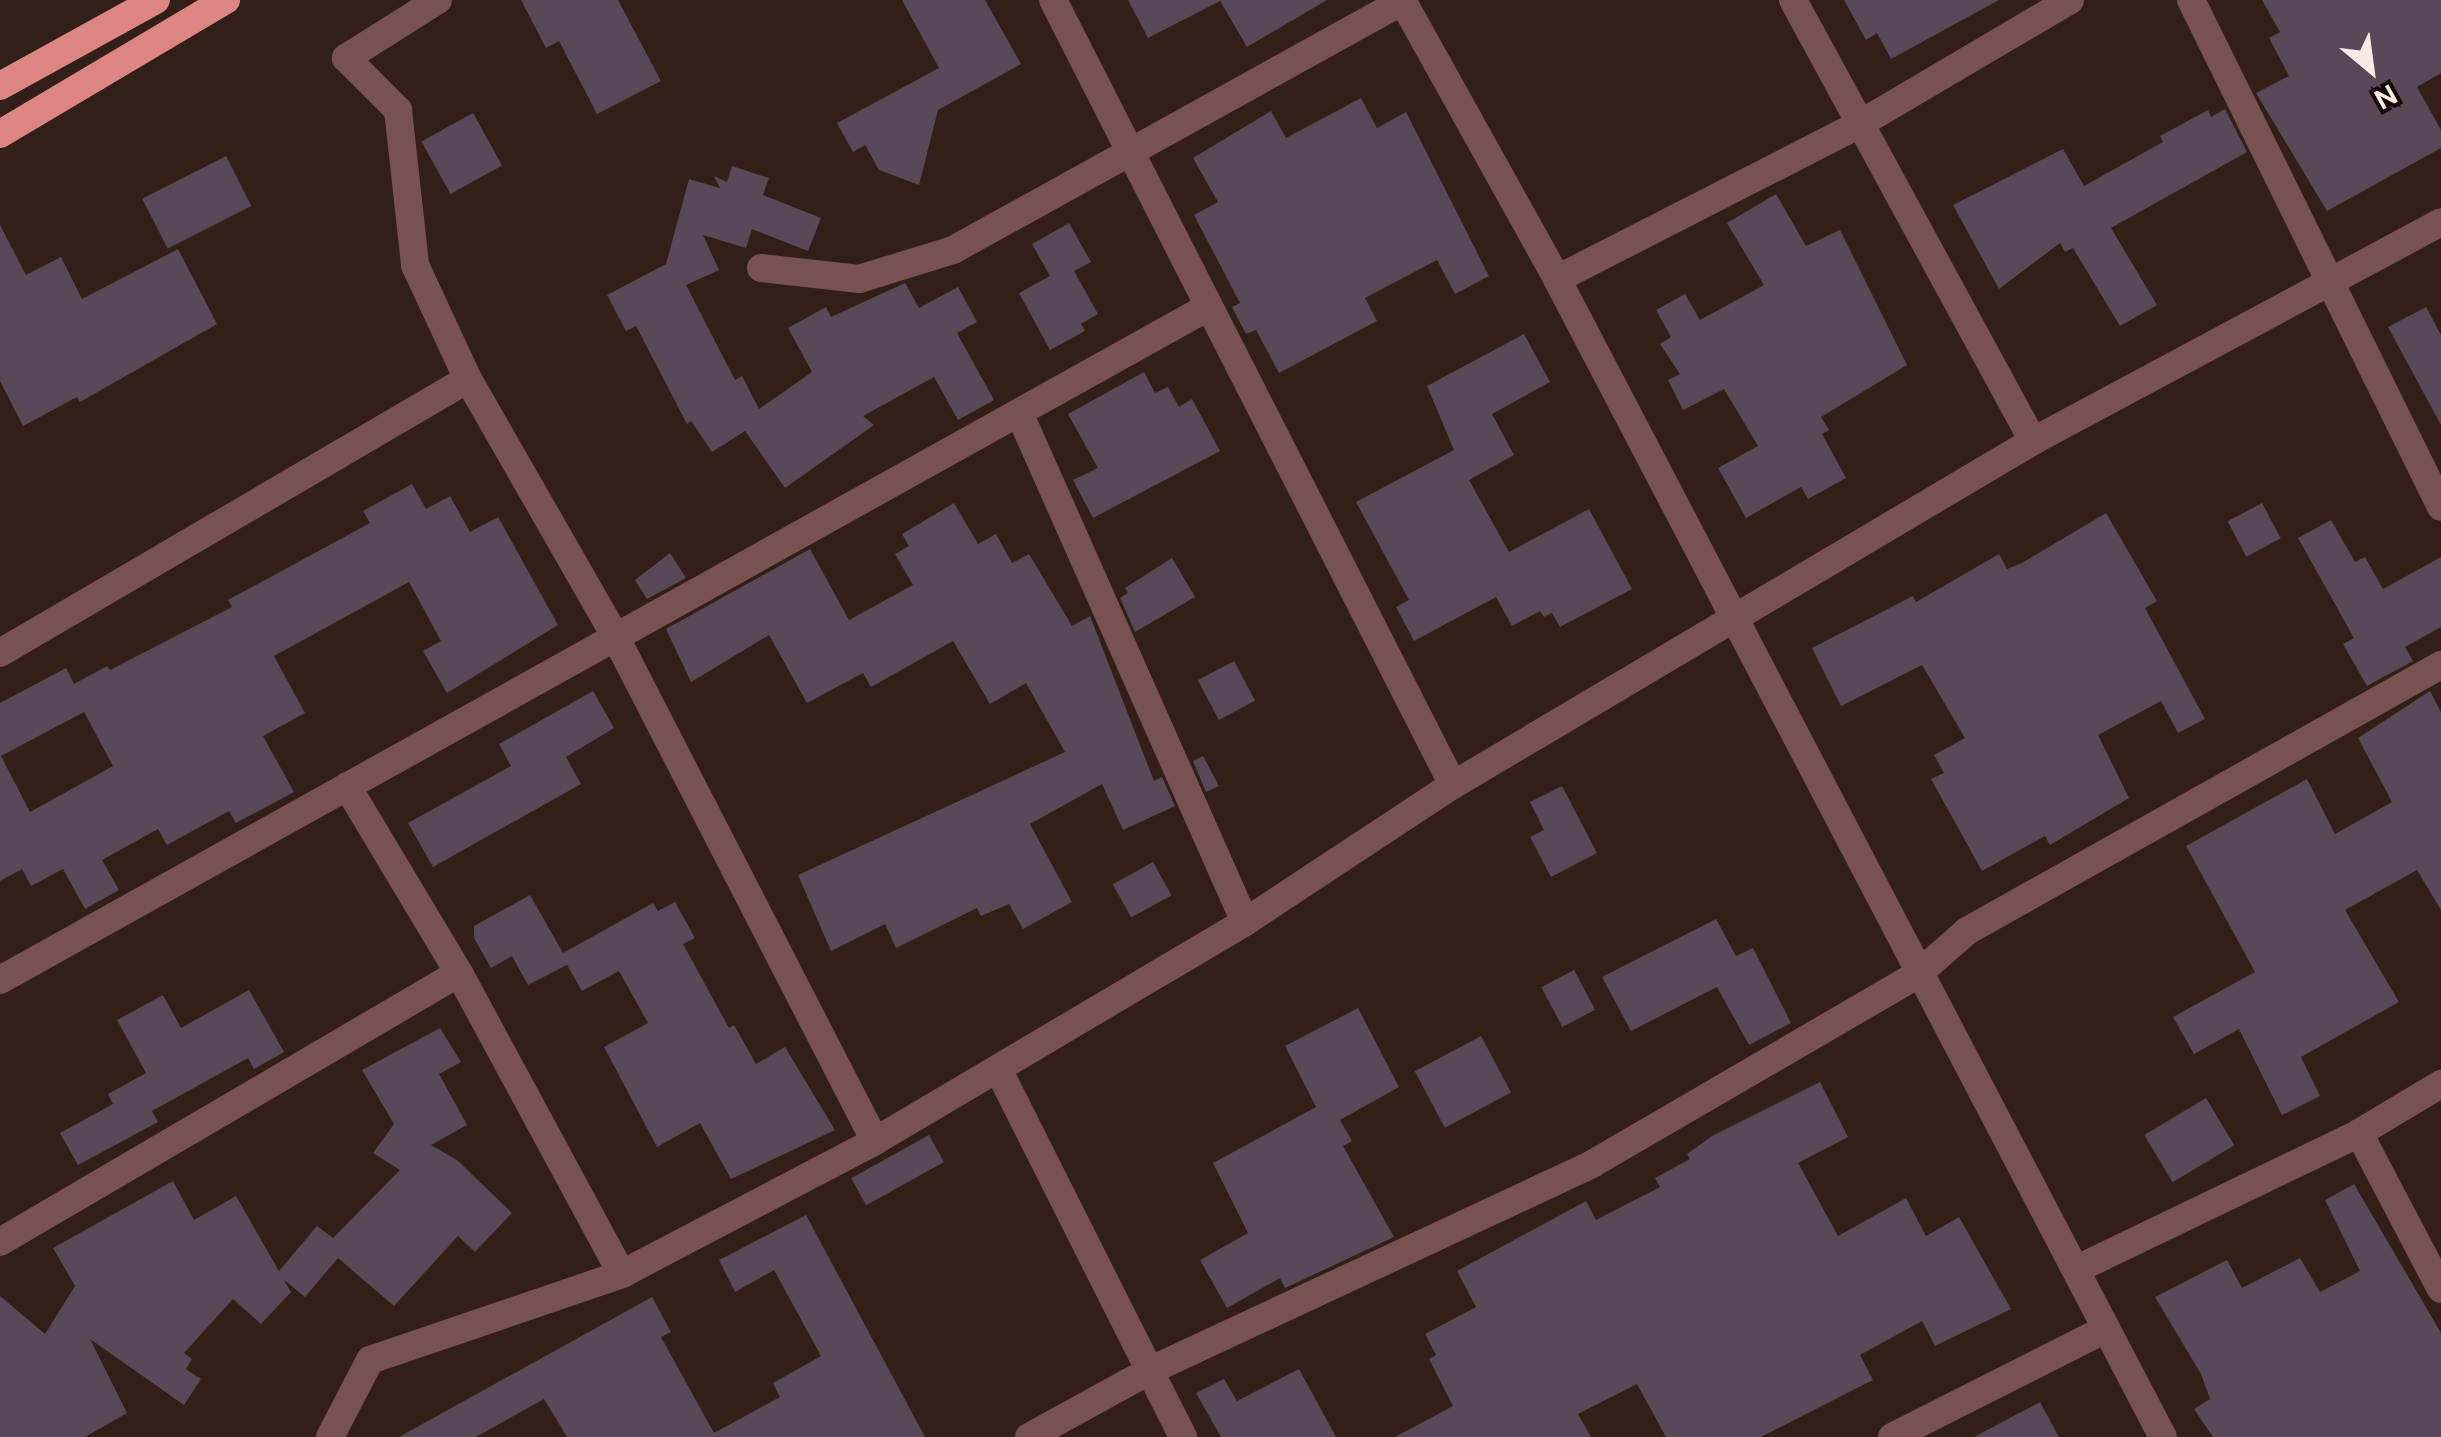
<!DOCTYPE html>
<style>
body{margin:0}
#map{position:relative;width:2441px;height:1437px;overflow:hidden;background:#321f17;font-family:"DM Sans",sans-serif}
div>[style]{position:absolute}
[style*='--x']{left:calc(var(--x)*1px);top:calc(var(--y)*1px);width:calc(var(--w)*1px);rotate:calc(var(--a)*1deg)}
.building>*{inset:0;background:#584858;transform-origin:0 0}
.minor>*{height:28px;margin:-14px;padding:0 14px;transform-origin:14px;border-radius:14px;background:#785250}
.trunk>*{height:28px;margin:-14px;padding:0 14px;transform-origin:14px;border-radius:14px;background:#dc8582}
span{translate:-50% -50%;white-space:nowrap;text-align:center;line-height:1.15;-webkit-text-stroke:9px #130b08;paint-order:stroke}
.north{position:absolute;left:2321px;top:20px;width:100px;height:100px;-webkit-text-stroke:8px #130b08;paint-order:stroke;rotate:151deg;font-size:28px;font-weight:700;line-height:40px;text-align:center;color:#f8ebe6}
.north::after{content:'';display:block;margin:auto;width:35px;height:45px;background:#f8ebe6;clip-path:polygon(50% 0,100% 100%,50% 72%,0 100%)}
</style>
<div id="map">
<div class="building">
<i style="clip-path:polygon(521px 0,618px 0,661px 81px,597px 114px,559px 41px,546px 48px)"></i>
<i style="clip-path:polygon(902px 0,985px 0,1021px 64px,938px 110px,919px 185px,879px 170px,865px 145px,853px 152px,837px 123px,939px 68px)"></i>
<i style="clip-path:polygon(1128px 0,1327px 0,1247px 47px,1220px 1px,1148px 38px)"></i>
<i style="clip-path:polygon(1844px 0,1999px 0,1891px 59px,1877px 33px,1866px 40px)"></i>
<i style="clip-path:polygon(2262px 0,2441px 0,2441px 73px,2417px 87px,2441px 130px,2441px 148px,2327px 211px,2256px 93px,2289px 76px,2269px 38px,2280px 32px)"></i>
<i style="clip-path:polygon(1361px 98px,1377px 128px,1406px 112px,1489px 276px,1455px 294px,1437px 260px,1365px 298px,1377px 321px,1279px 373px,1256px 330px,1246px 334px,1232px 307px,1240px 303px,1194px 215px,1218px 202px,1193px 158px,1271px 111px,1286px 138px)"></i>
<i style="clip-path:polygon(2225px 109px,2247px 152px,2111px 228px,2157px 305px,2120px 326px,2073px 248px,2065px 252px,2060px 243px,1999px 289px,1953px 205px,2063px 149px,2084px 186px,2163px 142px,2160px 136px,2208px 110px,2211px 117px)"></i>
<i style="left:473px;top:113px;width:60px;height:59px;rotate:61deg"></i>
<i style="left:226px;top:156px;width:56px;height:94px;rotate:63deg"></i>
<i style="clip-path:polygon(732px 166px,769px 178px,763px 195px,821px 218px,808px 251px,752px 229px,746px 248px,703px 235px,719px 270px,686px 285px,735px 380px,742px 376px,759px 409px,812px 372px,788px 328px,826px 307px,831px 317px,905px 283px,919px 308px,958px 287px,977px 322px,957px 333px,994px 400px,958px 420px,934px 377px,863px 416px,874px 425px,785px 488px,745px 431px,712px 452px,691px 421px,687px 424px,636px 326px,626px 331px,607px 295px,666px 264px,689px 179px,720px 188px,714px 176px,727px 182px)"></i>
<i style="clip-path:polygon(1776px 194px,1806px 246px,1840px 230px,1907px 365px,1821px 417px,1829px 430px,1822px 434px,1846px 478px,1808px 499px,1801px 487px,1746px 518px,1718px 468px,1758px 446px,1724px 389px,1683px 410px,1668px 380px,1680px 374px,1660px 344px,1671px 337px,1656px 310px,1685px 294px,1700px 320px,1764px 285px,1727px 223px)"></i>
<i style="clip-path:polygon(1069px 223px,1091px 262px,1074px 271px,1098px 314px,1081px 324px,1085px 331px,1050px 350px,1019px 293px,1050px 276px,1032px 244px)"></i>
<i style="clip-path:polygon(0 225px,26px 275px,61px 257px,82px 299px,178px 249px,217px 324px,80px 402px,77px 397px,23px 426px,0 381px)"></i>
<i style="clip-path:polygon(2426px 307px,2441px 335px,2441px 425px,2388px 327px)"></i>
<i style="clip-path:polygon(1524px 334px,1550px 382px,1492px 414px,1514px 455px,1469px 480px,1509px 552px,1589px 509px,1632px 589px,1560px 627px,1552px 613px,1544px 617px,1540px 611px,1512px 626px,1496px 597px,1414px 641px,1396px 607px,1409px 600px,1356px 502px,1454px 450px,1427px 386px)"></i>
<i style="clip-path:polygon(1144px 372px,1155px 393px,1168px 387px,1179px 407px,1192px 399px,1220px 451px,1093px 518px,1073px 480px,1098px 468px,1068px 414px)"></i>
<i style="clip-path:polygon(evenodd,412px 484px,426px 509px,450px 496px,470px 532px,498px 517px,558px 625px,447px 693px,423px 651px,441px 641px,409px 582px,274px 656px,305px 713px,263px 736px,294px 792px,236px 823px,229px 811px,167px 845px,158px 829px,102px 860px,119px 890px,85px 909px,63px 869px,31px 886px,22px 869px,0 881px,0 703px,66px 668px,74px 684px,107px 666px,110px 670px,232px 607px,228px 600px,370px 523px,363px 511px,412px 484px,84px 712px,113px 766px,30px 812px,1px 756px,84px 712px)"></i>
<i style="clip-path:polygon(954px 503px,978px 544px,996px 534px,1012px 563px,1029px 554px,1072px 626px,1090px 616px,1154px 781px,1162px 777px,1175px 806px,1123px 830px,1102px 784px,1030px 824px,1072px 902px,1023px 929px,1009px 904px,981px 916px,977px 908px,896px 948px,885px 924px,831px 951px,798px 875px,1065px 752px,1026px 683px,990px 704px,953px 641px,871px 687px,863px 673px,807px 703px,769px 635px,691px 682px,666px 629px,810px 549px,849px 620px,913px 585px,895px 554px,909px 546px,902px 534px)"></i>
<i style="left:2262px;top:503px;width:40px;height:39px;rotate:62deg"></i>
<i style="clip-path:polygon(2106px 513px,2157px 601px,2145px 608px,2205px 719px,2178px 733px,2161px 701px,2098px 735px,2129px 798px,2050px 845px,2045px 836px,1982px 871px,1931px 779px,1944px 773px,1934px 755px,1965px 738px,1922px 665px,1841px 706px,1812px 648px,1913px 596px,1916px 602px,1999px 554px,2007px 569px,2022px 563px)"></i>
<i style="clip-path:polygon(2331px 520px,2355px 562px,2365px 557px,2383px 589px,2441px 557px,2441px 627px,2405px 647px,2413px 661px,2367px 686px,2343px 644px,2354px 638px,2298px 538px)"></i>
<i style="clip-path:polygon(670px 553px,686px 578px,647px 599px,635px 580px)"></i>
<i style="clip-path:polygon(1172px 558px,1195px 597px,1135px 632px,1120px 598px,1128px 593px,1125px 588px)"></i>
<i style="left:1234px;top:661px;width:45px;height:41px;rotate:62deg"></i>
<i style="clip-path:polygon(593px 691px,614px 728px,566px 757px,581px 784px,433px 867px,408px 823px,511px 766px,499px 744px)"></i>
<i style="clip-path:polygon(2430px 691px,2441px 712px,2441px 910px,2417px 870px,2345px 910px,2399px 1002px,2301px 1057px,2320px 1096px,2282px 1115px,2239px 1029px,2194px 1054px,2173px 1017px,2255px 972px,2186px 846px,2307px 779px,2335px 834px,2392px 802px,2358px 738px)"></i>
<i style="clip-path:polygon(1203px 756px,1219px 786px,1206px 792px,1193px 761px)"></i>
<i style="clip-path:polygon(1562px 786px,1597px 853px,1551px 877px,1530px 837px,1544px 830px,1530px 802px)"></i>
<i style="left:1153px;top:862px;width:38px;height:46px;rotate:61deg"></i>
<i style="clip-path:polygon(530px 895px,563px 953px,653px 903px,658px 911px,675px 902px,695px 938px,683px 944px,729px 1028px,734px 1025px,756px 1064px,785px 1047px,835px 1130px,731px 1179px,700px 1123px,657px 1147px,604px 1047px,648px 1023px,619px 971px,582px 991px,567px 965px,528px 985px,512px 956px,491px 968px,474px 938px,474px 926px)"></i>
<i style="clip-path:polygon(1716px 919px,1736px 956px,1753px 948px,1791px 1023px,1749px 1045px,1717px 987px,1631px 1031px,1602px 977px)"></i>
<i style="left:1574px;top:970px;width:45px;height:37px;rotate:62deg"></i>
<i style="clip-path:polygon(249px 990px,284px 1052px,254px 1069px,248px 1058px,152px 1111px,158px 1122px,78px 1165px,60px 1133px,113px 1104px,108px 1094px,146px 1073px,117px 1020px,163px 995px,181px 1028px)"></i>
<i style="clip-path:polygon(1358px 1008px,1399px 1087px,1340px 1120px,1352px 1141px,1343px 1146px,1394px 1237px,1285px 1288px,1280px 1278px,1227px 1308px,1200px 1260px,1248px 1233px,1213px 1163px,1316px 1107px,1285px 1046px)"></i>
<i style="clip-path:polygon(440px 1028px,461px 1062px,439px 1074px,467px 1125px,431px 1145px,457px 1160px,512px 1213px,475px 1252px,458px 1236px,394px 1306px,338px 1258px,305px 1297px,283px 1279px,291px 1292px,261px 1324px,233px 1299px,184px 1353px,192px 1359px,186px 1369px,201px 1379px,184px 1405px,90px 1339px,127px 1413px,85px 1437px,0 1437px,0 1296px,45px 1334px,75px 1286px,53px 1248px,173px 1181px,194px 1220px,236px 1196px,279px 1271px,317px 1226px,333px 1238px,400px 1170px,373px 1153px,394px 1124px,362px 1070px)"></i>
<i style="left:1481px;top:1036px;width:64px;height:75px;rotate:62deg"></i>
<i style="clip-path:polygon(1820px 1082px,1848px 1137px,1798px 1163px,1838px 1236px,1906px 1198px,1926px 1236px,1959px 1217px,2011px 1309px,1935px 1346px,1922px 1321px,1860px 1355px,1873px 1380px,1761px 1437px,1666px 1437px,1637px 1384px,1578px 1414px,1591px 1437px,1395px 1437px,1453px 1406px,1429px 1359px,1436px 1355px,1425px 1334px,1476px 1307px,1457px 1271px,1586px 1201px,1596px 1220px,1660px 1187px,1655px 1178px,1690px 1159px,1687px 1154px,1712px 1136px)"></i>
<i style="left:2206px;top:1098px;width:55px;height:72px;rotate:59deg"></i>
<i style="left:929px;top:1135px;width:31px;height:89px;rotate:61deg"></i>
<i style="clip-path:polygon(2354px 1184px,2441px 1333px,2441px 1437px,2213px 1437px,2194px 1409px,2210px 1399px,2201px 1374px,2155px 1297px,2227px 1260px,2242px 1288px,2300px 1258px,2320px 1292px,2360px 1271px,2325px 1200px)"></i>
<i style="clip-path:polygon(806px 1215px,925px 1437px,567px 1437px,544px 1399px,476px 1437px,399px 1437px,652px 1297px,671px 1332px,661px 1337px,714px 1433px,780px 1397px,773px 1383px,821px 1356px,774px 1270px,735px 1292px,719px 1260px)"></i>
<i style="clip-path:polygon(1299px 1369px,1336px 1437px,1221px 1437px,1196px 1393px,1224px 1379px,1237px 1401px)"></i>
<i style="clip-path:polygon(2040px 1402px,2059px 1437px,1974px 1437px)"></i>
</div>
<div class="minor">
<i style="--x:438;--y:0;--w:109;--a:147.8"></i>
<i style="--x:346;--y:58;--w:74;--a:45"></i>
<i style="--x:398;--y:110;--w:156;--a:83.7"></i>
<i style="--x:415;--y:265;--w:126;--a:65.1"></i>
<i style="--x:468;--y:379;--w:296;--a:60.2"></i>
<i style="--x:615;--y:636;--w:568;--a:62.76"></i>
<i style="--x:1053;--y:0;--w:881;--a:63"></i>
<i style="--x:1402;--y:0;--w:319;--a:60.9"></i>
<i style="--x:1557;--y:279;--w:1307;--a:62.38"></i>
<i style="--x:1793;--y:0;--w:502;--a:61.44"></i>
<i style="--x:2191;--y:0;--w:565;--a:63.75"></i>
<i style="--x:761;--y:268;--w:99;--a:6.4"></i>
<i style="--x:859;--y:279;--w:98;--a:-17.1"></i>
<i style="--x:953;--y:250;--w:514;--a:-28.96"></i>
<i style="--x:1557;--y:279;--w:338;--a:-27.1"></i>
<i style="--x:1858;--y:125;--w:246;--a:-30.5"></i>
<i style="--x:1021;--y:417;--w:552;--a:66.08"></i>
<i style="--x:0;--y:653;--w:542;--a:-30.35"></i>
<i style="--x:347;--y:786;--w:218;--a:59.1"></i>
<i style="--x:459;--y:973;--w:342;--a:61.6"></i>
<i style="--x:0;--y:980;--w:1383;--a:-29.12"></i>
<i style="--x:999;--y:1071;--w:410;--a:63.3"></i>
<i style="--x:2359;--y:1133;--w:176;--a:62.3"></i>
<i style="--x:0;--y:1242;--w:532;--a:-30.37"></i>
<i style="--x:2077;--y:1269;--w:313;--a:-25.7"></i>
<i style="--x:2359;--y:1133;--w:96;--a:-30.9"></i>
<i style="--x:330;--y:1437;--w:87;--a:-62.5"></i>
<i style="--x:370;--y:1360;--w:266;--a:-18.8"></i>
<i style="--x:622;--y:1274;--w:286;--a:-27.7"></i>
<i style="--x:875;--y:1141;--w:430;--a:-30.6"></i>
<i style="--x:1245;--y:922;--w:249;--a:-33.4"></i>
<i style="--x:1453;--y:785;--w:674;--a:-30.67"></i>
<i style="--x:2033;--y:441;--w:463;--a:-28.2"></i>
<i style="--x:1029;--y:1437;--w:139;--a:-28.8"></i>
<i style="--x:1151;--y:1370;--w:487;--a:-25"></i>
<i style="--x:1592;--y:1164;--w:376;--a:-30.2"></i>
<i style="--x:1917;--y:975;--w:67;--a:-41.3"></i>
<i style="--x:1967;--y:931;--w:544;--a:-29.3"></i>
<i style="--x:1892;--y:1437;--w:240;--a:-26.8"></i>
</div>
<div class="trunk">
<i style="--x:0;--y:86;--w:178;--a:-28.9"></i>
<i style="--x:0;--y:134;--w:263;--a:-30.7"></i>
</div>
<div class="north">N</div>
</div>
